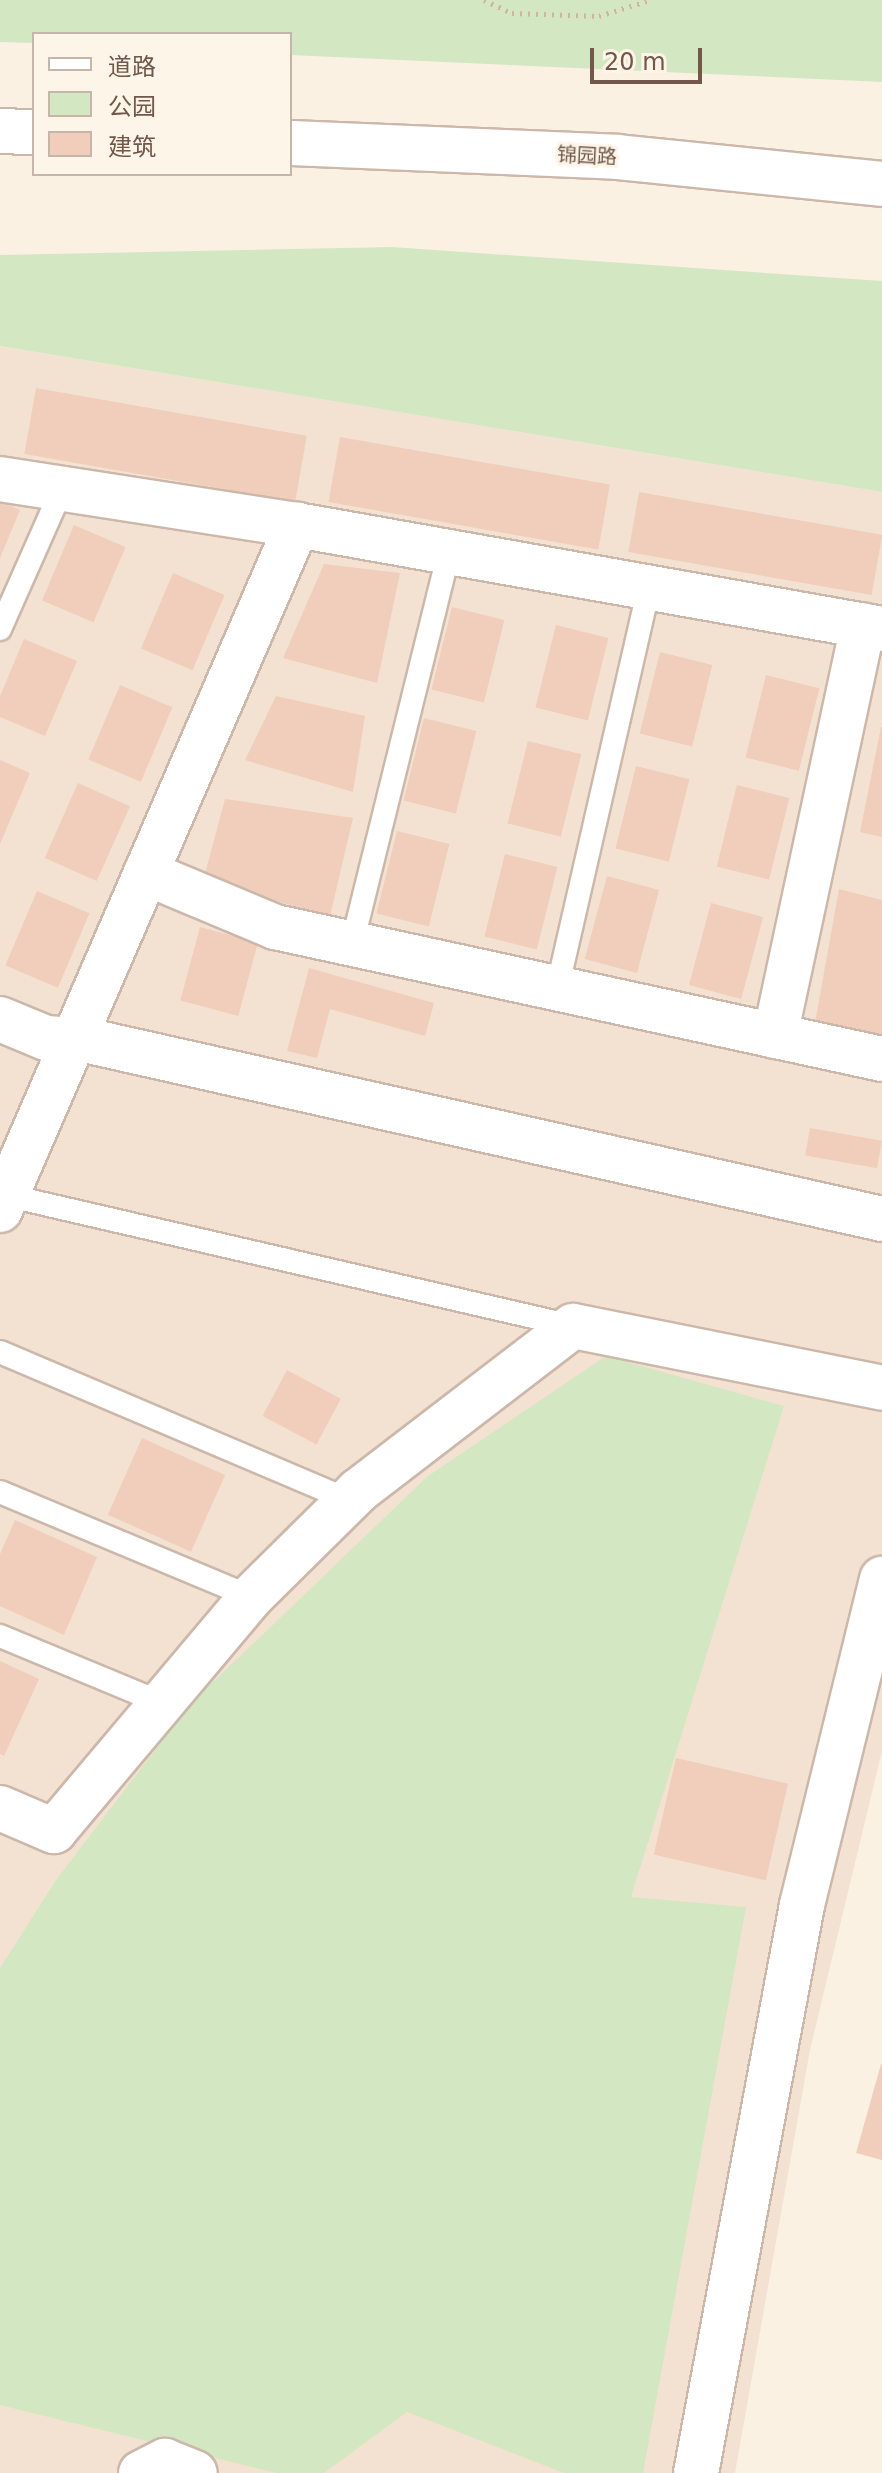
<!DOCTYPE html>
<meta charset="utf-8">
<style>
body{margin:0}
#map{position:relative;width:882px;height:2473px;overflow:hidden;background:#fbf1e3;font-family:"DejaVu Sans","Noto Sans SC",sans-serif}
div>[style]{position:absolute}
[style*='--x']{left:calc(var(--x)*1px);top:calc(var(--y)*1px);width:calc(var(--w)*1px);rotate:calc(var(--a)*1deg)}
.residential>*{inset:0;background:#f3e2d1}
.green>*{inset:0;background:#d3e8c2}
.building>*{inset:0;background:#f0cebb;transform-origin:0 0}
.path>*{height:5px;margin-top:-2.5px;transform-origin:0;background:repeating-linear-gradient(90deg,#d4b29f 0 2px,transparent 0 8px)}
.roads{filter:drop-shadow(2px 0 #ccb8aa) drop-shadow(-2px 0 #ccb8aa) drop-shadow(0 2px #ccb8aa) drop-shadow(0 -2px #ccb8aa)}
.service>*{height:22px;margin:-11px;padding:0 11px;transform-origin:11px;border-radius:11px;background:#fff}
.minor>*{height:44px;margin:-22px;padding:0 22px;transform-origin:22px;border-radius:22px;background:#fff}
.tertiary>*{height:44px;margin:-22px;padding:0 22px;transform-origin:22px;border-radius:22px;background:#fff}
span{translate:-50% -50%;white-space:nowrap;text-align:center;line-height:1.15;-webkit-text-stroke:6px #fef5e9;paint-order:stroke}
.street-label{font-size:20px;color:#72574a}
.legend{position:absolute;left:32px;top:32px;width:260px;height:144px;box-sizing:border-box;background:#fef5e9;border:2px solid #c6b6a9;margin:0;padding:10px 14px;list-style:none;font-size:24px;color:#72574a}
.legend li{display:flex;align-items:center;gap:16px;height:40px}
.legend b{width:40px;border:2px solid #c6b6a9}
.scale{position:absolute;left:590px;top:48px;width:112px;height:36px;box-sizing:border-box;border:4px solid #72574a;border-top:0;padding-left:10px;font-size:24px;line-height:28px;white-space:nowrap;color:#72574a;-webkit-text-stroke:6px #fef5e9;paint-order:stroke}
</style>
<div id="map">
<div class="residential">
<i style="clip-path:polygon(0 346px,882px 492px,882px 1751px,810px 2050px,735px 2473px,0 2473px)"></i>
</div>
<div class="green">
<i style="clip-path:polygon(0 0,882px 0,882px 82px,290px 55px,290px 34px,34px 34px,34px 43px,0 42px)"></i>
<i style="clip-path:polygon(392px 247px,882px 281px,882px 492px,0 346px,0 255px)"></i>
<i style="clip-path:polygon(606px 1356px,784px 1406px,631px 1897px,746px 1907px,643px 2473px,564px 2473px,407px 2412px,324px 2473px,276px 2473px,0 2405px,0 1968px,56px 1880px,191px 1703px,428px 1476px)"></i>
</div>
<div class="building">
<i style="left:36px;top:388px;width:275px;height:67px;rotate:10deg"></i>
<i style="left:340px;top:437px;width:274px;height:66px;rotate:10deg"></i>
<i style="left:639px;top:492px;width:247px;height:61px;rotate:10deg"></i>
<i style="clip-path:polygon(0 501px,20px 510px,0 558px)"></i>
<i style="left:74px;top:525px;width:56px;height:82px;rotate:23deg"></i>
<i style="clip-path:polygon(324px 564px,400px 573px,377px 683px,283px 658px)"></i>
<i style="left:173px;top:573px;width:56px;height:82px;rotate:23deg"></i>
<i style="left:452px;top:607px;width:54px;height:85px;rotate:14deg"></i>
<i style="left:556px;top:625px;width:54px;height:85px;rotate:14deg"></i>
<i style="clip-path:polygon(24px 639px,77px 661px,45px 736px,0 717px,0 696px)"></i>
<i style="left:660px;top:652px;width:54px;height:84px;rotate:14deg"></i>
<i style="left:766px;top:675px;width:55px;height:85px;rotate:14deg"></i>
<i style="left:120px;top:685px;width:57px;height:81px;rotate:23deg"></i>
<i style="clip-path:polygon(276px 696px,365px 716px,353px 792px,245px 760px)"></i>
<i style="left:424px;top:718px;width:54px;height:85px;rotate:14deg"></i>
<i style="clip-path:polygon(881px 727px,882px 727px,882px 837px,860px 832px)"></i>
<i style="left:528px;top:741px;width:55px;height:85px;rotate:14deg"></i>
<i style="clip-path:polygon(0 760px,30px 773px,0 844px)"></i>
<i style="left:636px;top:766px;width:55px;height:85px;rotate:14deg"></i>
<i style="left:78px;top:783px;width:57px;height:82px;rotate:24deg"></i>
<i style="left:737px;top:785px;width:54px;height:84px;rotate:14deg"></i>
<i style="clip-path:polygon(225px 799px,353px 818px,330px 916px,203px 881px)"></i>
<i style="left:397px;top:831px;width:54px;height:85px;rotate:14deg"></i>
<i style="left:505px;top:854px;width:54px;height:85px;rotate:14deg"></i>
<i style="left:607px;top:876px;width:54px;height:86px;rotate:15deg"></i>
<i style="clip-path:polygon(839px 889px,882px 900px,882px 1037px,815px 1023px)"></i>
<i style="left:37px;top:891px;width:57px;height:81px;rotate:23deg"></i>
<i style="left:711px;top:903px;width:54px;height:85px;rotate:15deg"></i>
<i style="left:200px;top:927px;width:60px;height:76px;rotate:15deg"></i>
<i style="clip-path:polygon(309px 968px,434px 1003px,425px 1036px,330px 1009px,317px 1058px,287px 1051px)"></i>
<i style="left:810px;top:1128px;width:73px;height:28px;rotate:10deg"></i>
<i style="left:287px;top:1370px;width:61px;height:52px;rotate:28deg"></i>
<i style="left:142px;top:1438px;width:91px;height:84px;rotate:24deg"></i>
<i style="clip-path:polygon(15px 1520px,97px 1557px,64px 1635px,0 1606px,0 1554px)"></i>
<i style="clip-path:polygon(0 1661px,39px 1679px,4px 1756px,0 1754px)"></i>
<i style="left:676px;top:1758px;width:115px;height:99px;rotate:13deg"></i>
<i style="clip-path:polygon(881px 2064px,882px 2064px,882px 2160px,856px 2153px)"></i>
</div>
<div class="path">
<i style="--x:484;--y:0;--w:31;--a:25"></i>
<i style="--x:512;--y:13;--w:87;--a:2"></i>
<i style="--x:599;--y:16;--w:53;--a:-17.4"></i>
</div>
<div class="roads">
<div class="service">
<i style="--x:0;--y:629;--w:153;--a:-66.1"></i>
<i style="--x:352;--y:944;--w:404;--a:-76.1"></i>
<i style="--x:557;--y:989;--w:413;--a:-77.1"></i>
<i style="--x:1;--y:1194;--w:586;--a:13.02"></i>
<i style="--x:0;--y:1352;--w:379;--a:23"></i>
<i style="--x:0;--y:1492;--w:272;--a:22.7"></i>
<i style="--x:0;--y:1636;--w:172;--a:22.5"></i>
</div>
<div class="minor">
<i style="--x:0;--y:479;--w:301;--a:8.8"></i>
<i style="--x:297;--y:525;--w:594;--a:10.08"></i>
<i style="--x:146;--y:873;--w:140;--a:22.7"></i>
<i style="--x:275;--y:927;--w:621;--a:12.27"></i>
<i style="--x:0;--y:1019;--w:50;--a:22.4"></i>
<i style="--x:46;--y:1038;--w:43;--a:4"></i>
<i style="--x:89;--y:1041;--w:813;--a:12.65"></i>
<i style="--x:775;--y:1036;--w:420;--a:-77.9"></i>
<i style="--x:0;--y:1210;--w:747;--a:-66.56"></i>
<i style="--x:0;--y:1808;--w:59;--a:23.1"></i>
<i style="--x:54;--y:1831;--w:306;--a:-49.9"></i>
<i style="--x:251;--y:1597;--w:151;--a:-44.7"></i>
<i style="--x:358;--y:1491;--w:271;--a:-37.5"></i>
<i style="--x:573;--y:1326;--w:315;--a:11.3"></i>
<i style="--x:141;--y:2473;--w:27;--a:-27"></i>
<i style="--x:165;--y:2461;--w:32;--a:22"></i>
<i style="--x:696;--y:2473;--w:578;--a:-79.43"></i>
<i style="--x:802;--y:1905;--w:336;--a:-76.2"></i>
</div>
<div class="tertiary">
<i style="--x:0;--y:131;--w:34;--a:2"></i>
<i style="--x:290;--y:143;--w:328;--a:2.4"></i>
<i style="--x:618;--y:157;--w:265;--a:5.8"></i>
</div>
</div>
<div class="street-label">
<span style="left:587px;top:156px;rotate:3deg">锦园路</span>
</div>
<ul class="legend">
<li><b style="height:10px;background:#fff"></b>道路</li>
<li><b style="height:22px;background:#d3e8c2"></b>公园</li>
<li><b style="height:22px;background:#f0cebb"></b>建筑</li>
</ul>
<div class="scale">20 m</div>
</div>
